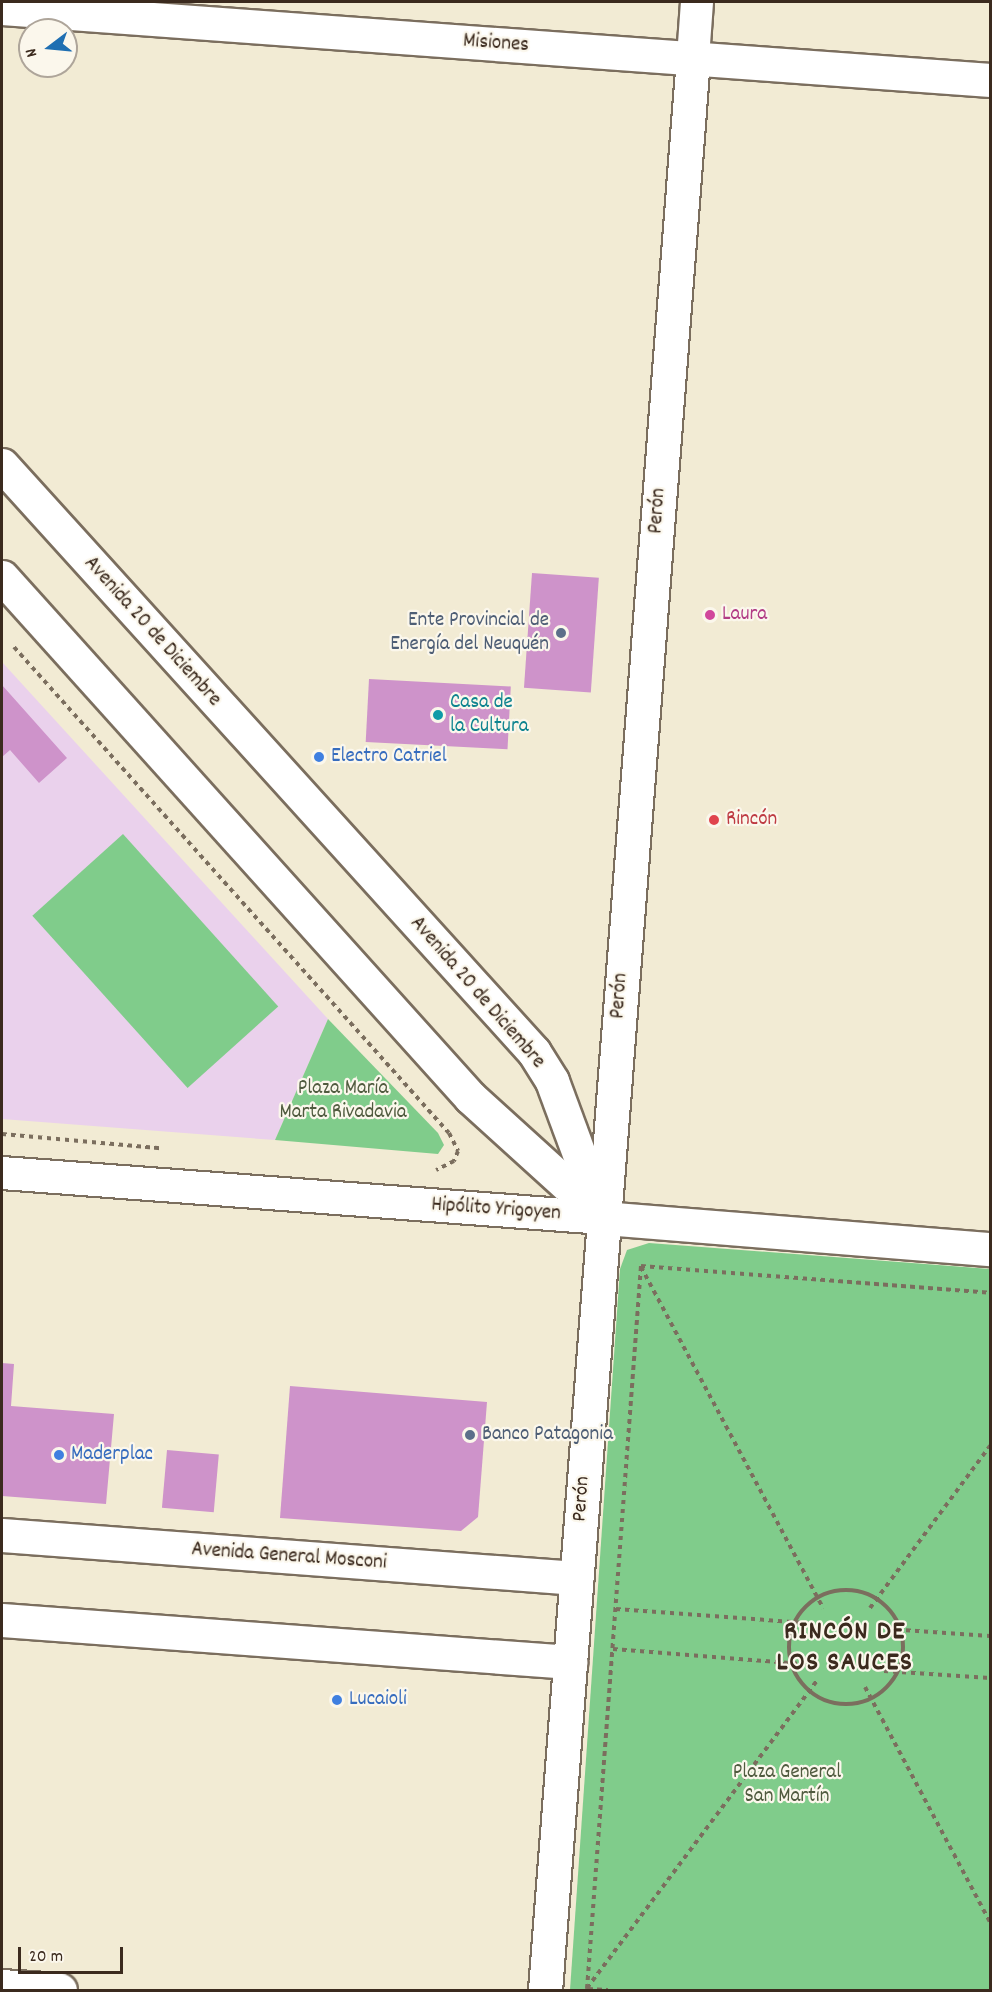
<!DOCTYPE html>
<meta charset="utf-8">
<style>
body{margin:0}
#map{position:relative;width:992px;height:1992px;overflow:hidden;background:#f2ebd4;font-family:Dekko,sans-serif}
div>[style]{position:absolute}
[style*='--x']{left:calc(var(--x)*1px);top:calc(var(--y)*1px);width:calc(var(--w)*1px);rotate:calc(var(--a)*1deg)}
.built>*{inset:0;background:#ead1ec}
.green>*{inset:0;background:#80cc8b;transform-origin:0 0}
.building>*{inset:0;background:#ce93ca;transform-origin:0 0}
.path>*{height:4px;margin-top:-2px;transform-origin:0;background:repeating-linear-gradient(90deg,#7b6e5e 0 4.5px,transparent 0 9px)}
.path>.ring{margin:-2px;padding:0;box-sizing:content-box;background:none;border:4px solid #7b6e5e;border-radius:50%}
.roads{filter:drop-shadow(2px 0 #7b6e5e) drop-shadow(-2px 0 #7b6e5e) drop-shadow(0 2px #7b6e5e) drop-shadow(0 -2px #7b6e5e)}
.street>*{height:32px;margin:-16px;padding:0 16px;transform-origin:16px;border-radius:16px;background:#fff}
.secondary>*{height:33px;margin:-16.5px;padding:0 16.5px;transform-origin:16.5px;border-radius:16.5px;background:#fff}
.dots>*{width:16px;height:16px;translate:-50% -50%;box-sizing:border-box;border:3px solid #fbf7ec;border-radius:50%}
span{translate:-50% -50%;white-space:nowrap;text-align:center;line-height:1.15;-webkit-text-stroke:4.5px #fbf7ec;paint-order:stroke}
.street-label{font-size:21px;color:#3b2a1e}
.hotel-label{font-size:21px;color:#b23c85}
.left{translate:0 -50%;text-align:left}
.service-label{font-size:21px;color:#4e5e75}
.right{translate:-100% -50%;text-align:right}
.culture-label{font-size:21px;color:#0d838f}
.shop-label{font-size:21px;color:#366cbe}
.health-label{font-size:21px;color:#be3a42}
.park-label{font-size:21px;color:#505b3f}
.district-label{font-size:27px;color:#3b2a1e;font-weight:700;letter-spacing:1.5px}
.frame{position:absolute;inset:0;border:3px solid #3b2a1e;pointer-events:none}
.north{position:absolute;left:18px;top:18px;width:60px;height:60px;box-sizing:border-box;background:#fbf7ec;border:2px solid #aea59a;border-radius:50%;rotate:254deg;font-size:16px;font-weight:700;line-height:24px;text-align:center;color:#3b2a1e}
.north::after{content:'';display:block;margin:auto;width:21px;height:27px;background:#1f6fb2;clip-path:polygon(50% 0,100% 100%,50% 72%,0 100%)}
.scale{position:absolute;left:18px;top:1947px;width:105px;height:27px;box-sizing:border-box;border:3px solid #3b2a1e;border-top:0;padding-left:8px;font-size:18px;line-height:21px;white-space:nowrap;color:#3b2a1e;-webkit-text-stroke:4px #fbf7ec;paint-order:stroke}
</style>
<div id="map">
<div class="built">
<i style="clip-path:polygon(2px 662px,328px 1019px,275px 1140px,2px 1119px)"></i>
</div>
<div class="green">
<i style="left:123px;top:834px;width:232px;height:122px;rotate:48deg"></i>
<i style="clip-path:polygon(328px 1019px,438px 1133px,444px 1145px,438px 1154px,275px 1140px)"></i>
<i style="clip-path:polygon(649px 1243px,990px 1269px,990px 1990px,570px 1990px,620px 1269px,627px 1250px)"></i>
</div>
<div class="building">
<i style="left:532px;top:573px;width:67px;height:115px;rotate:4deg"></i>
<i style="left:369px;top:679px;width:142px;height:63px;rotate:3deg"></i>
<i style="clip-path:polygon(2px 685px,67px 758px,39px 783px,10px 750px,2px 757px)"></i>
<i style="clip-path:polygon(2px 1363px,14px 1364px,11px 1406px,114px 1414px,106px 1504px,2px 1496px)"></i>
<i style="clip-path:polygon(290px 1386px,487px 1402px,478px 1517px,461px 1531px,280px 1518px)"></i>
<i style="left:167px;top:1450px;width:52px;height:58px;rotate:5deg"></i>
</div>
<div class="path">
<i style="--x:14;--y:647;--w:652;--a:48.17"></i>
<i style="--x:449;--y:1133;--w:20;--a:63"></i>
<i style="--x:458;--y:1151;--w:11;--a:112"></i>
<i style="--x:454;--y:1161;--w:20;--a:153"></i>
<i style="--x:2;--y:1134;--w:159;--a:5.1"></i>
<i style="--x:641;--y:1267;--w:387;--a:61.9"></i>
<i class="ring" style="left:789px;top:1590px;width:110px;height:110px"></i>
<i style="--x:870;--y:1608;--w:202;--a:-53.5"></i>
<i style="--x:616;--y:1609;--w:193;--a:4.2"></i>
<i style="--x:888;--y:1629;--w:102;--a:3.9"></i>
<i style="--x:613;--y:1649;--w:193;--a:4.5"></i>
<i style="--x:884;--y:1671;--w:106;--a:3.8"></i>
<i style="--x:865;--y:1687;--w:266;--a:62"></i>
<i style="--x:587;--y:1988;--w:384;--a:-53.2"></i>
<i style="--x:587;--y:1989;--w:725;--a:-85.73"></i>
<i style="--x:641;--y:1266;--w:350;--a:4.4"></i>
<i style="--x:588;--y:1989;--w:20;--a:3"></i>
</div>
<div class="roads">
<div class="street">
<i style="--x:693;--y:58;--w:56;--a:-85.9"></i>
<i style="--x:2;--y:1173;--w:603;--a:4.28"></i>
<i style="--x:2;--y:1986;--w:59;--a:3.9"></i>
</div>
<div class="secondary">
<i style="--x:2;--y:8;--w:991;--a:4.17"></i>
<i style="--x:2;--y:465;--w:792;--a:47.81"></i>
<i style="--x:534;--y:1052;--w:34;--a:58"></i>
<i style="--x:552;--y:1081;--w:135;--a:69.7"></i>
<i style="--x:2;--y:577;--w:700;--a:48.01"></i>
<i style="--x:470;--y:1097;--w:176;--a:42.2"></i>
<i style="--x:603;--y:1218;--w:388;--a:4.6"></i>
<i style="--x:2;--y:1535;--w:576;--a:4.28"></i>
<i style="--x:2;--y:1620;--w:570;--a:4.23"></i>
<i style="--x:545;--y:1990;--w:1938;--a:-85.62"></i>
</div>
</div>
<div class="dots">
<i style="left:710px;top:615px;background:#d1479c"></i>
<i style="left:561px;top:633px;background:#5c6f8a"></i>
<i style="left:438px;top:715px;background:#0f9aa8"></i>
<i style="left:319px;top:757px;background:#3f7fe0"></i>
<i style="left:714px;top:820px;background:#e0444e"></i>
<i style="left:470px;top:1435px;background:#5c6f8a"></i>
<i style="left:59px;top:1455px;background:#3f7fe0"></i>
<i style="left:337px;top:1700px;background:#3f7fe0"></i>
</div>
<div class="street-label">
<span style="left:496px;top:44px;rotate:4deg">Misiones</span>
<span style="left:658px;top:511px;rotate:-86deg">Perón</span>
<span style="left:152px;top:632px;rotate:48deg">Avenida 20 de Diciembre</span>
<span style="left:477px;top:993px;rotate:49deg">Avenida 20 de Diciembre</span>
<span style="left:620px;top:996px;rotate:-86deg">Perón</span>
<span style="left:496px;top:1210px;rotate:4deg">Hipólito Yrigoyen</span>
<span style="left:582px;top:1499px;rotate:-86deg">Perón</span>
<span style="left:289px;top:1557px;rotate:4deg">Avenida General Mosconi</span>
</div>
<div class="hotel-label">
<span class="left" style="left:722px;top:615px">Laura</span>
</div>
<div class="service-label">
<span class="right" style="left:549px;top:633px">Ente Provincial de<br>Energía del Neuquén</span>
<span class="left" style="left:482px;top:1435px">Banco Patagonia</span>
</div>
<div class="culture-label">
<span class="left" style="left:450px;top:715px">Casa de<br>la Cultura</span>
</div>
<div class="shop-label">
<span class="left" style="left:331px;top:757px">Electro Catriel</span>
<span class="left" style="left:71px;top:1455px">Maderplac</span>
<span class="left" style="left:349px;top:1700px">Lucaioli</span>
</div>
<div class="health-label">
<span class="left" style="left:726px;top:820px">Rincón</span>
</div>
<div class="park-label">
<span style="left:343px;top:1101px">Plaza María<br>Marta Rivadavia</span>
<span style="left:787px;top:1785px">Plaza General<br>San Martín</span>
</div>
<div class="district-label">
<span style="left:845px;top:1648px">RINCÓN DE<br>LOS SAUCES</span>
</div>
<div class="frame"></div>
<div class="north">N</div>
<div class="scale">20 m</div>
</div>
